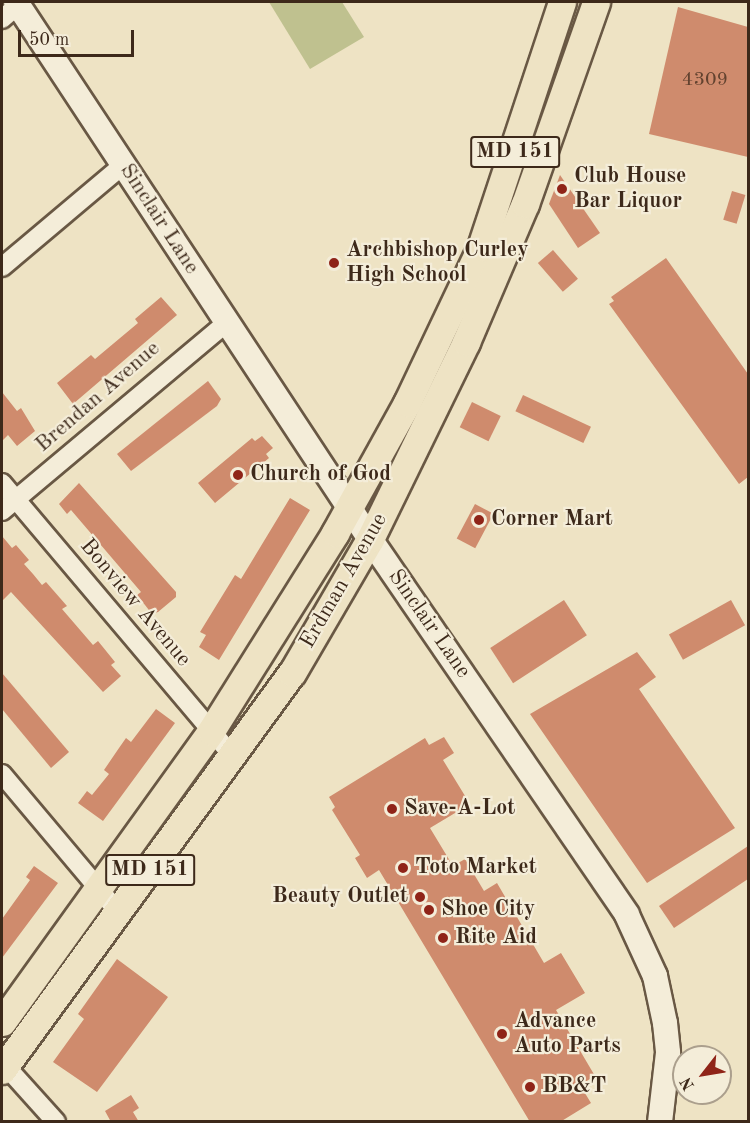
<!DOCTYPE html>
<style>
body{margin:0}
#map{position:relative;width:750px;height:1123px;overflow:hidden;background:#eee3c4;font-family:"Old Standard TT",serif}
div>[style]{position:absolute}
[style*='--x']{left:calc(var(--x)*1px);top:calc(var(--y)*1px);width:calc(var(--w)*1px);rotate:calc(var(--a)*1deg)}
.green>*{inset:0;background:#bfc18f}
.building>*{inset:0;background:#cf8b6d;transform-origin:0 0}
.roads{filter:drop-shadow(2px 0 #695844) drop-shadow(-2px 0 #695844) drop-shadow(0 2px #695844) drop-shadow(0 -2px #695844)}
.minor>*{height:18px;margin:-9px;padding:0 9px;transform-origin:9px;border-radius:9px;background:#f4edd9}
.secondary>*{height:24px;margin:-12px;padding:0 12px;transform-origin:12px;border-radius:12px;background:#f4edd9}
.primary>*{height:27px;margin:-13.5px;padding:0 13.5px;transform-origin:13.5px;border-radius:13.5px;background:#eee3c4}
.dots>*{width:16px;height:16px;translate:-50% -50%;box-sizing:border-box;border:3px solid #f4edd9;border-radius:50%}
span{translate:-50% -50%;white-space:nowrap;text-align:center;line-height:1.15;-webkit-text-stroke:4.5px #f4edd9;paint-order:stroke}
.number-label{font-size:20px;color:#62422f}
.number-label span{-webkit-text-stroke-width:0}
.shield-label span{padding:2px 4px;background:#f4edd9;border:2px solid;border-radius:4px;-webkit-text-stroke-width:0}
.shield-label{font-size:21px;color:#3d291a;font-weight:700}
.poi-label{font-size:22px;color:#3d291a;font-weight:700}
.left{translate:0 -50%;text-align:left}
.right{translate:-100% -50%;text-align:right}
.street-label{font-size:22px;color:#3d291a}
.frame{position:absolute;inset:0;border:3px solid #3d291a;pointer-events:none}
.north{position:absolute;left:672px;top:1045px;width:60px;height:60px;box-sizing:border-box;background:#f4edd9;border:2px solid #ab9f8d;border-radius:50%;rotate:239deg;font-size:16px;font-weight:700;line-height:24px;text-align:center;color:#3d291a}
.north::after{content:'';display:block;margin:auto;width:21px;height:27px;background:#8f2418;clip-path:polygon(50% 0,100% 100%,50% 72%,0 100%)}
.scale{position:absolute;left:18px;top:30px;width:116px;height:27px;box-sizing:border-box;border:3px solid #3d291a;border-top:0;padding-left:8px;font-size:18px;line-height:21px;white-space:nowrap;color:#3d291a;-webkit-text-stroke:4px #f4edd9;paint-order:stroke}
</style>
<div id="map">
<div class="green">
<i style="clip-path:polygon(269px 2px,342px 2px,364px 37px,310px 69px)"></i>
</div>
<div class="building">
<i style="clip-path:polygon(678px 7px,748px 27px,748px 157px,649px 134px)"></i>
<i style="clip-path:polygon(560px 175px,600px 233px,578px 248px,549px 204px)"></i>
<i style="left:732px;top:191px;width:14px;height:30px;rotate:17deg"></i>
<i style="left:553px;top:250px;width:38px;height:20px;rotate:49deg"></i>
<i style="clip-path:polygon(666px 258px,748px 374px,748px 477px,739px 484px,609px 304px,614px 301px,611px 297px)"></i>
<i style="clip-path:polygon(161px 297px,177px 315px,73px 404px,57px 383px,91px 355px,95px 359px,138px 323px,135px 319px)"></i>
<i style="clip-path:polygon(208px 381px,221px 399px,217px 406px,131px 471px,117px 454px)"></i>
<i style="clip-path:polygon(2px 392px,17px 411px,21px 408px,35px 431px,17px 446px,8px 435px,2px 441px)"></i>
<i style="left:523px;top:395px;width:75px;height:18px;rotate:25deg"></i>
<i style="left:472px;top:402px;width:32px;height:28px;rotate:26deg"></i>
<i style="clip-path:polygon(262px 436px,273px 448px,266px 454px,269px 458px,215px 503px,198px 483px,252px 438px,255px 441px)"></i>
<i style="clip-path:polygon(79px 483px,176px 592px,176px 597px,158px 612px,152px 614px,145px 605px,137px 595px,141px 592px,71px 510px,67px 514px,59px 504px)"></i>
<i style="clip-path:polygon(290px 498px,310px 510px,219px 660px,199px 647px,206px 635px,200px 632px,235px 575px,241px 579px)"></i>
<i style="left:475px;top:504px;width:21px;height:39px;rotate:28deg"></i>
<i style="clip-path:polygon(2px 536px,12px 548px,16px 545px,29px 560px,24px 564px,33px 574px,42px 585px,46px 582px,67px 606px,62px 609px,93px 645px,98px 641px,115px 662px,111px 665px,121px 676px,103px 692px,11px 592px,2px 601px)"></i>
<i style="left:564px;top:600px;width:42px;height:88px;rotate:57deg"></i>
<i style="left:731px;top:600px;width:29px;height:71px;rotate:61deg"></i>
<i style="clip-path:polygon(637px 652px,656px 677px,639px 689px,735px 828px,647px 883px,530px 714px)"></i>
<i style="clip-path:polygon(2px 673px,69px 752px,51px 768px,2px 709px)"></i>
<i style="clip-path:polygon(156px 709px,175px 723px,103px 821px,78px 803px,87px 791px,92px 795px,109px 774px,104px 770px,119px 748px,126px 738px,131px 742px)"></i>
<i style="clip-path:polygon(444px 737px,454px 753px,443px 760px,470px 804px,430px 828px,453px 866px,465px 859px,484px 891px,497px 883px,544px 963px,561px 953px,585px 993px,556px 1010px,595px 1076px,580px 1085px,591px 1103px,560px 1122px,530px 1122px,379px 870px,367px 878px,355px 858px,360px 855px,332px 810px,335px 807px,329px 797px,425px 738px,429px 745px)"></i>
<i style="clip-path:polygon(748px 846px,748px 879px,674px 928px,659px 906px)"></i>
<i style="clip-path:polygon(34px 866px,58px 883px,2px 958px,2px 919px,30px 880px,26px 877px)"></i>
<i style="clip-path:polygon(117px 959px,168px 997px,97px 1092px,53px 1062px,84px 1019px,78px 1014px)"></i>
<i style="clip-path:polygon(131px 1095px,139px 1108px,133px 1112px,139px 1122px,111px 1122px,105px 1111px)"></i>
</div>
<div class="roads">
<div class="minor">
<i style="--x:2;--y:19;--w:21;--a:-41"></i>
<i style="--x:2;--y:267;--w:158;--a:-40.1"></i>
<i style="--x:2;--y:483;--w:356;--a:49.8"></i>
<i style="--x:2;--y:511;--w:294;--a:-40"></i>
<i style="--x:2;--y:774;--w:182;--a:49.9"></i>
<i style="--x:2;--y:1062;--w:81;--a:48"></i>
</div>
<div class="secondary">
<i style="--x:16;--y:2;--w:643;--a:56.61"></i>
<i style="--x:370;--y:539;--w:455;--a:55.6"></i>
<i style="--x:627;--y:915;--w:67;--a:65.3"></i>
<i style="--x:655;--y:976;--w:48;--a:78"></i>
<i style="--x:665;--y:1023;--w:30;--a:84"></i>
<i style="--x:668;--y:1053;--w:69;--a:96.6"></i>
</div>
<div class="primary">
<i style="--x:2;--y:1022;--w:358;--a:-54.3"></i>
<i style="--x:211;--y:731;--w:234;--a:-57.9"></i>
<i style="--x:335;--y:533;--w:149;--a:-61"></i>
<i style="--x:407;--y:403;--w:173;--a:-64.6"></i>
<i style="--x:481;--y:247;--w:258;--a:-71.7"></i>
<i style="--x:2;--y:1070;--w:492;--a:-53.9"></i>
<i style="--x:292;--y:673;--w:155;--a:-59.8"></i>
<i style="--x:370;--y:539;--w:219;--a:-64"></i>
<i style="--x:466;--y:342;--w:150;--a:-66.9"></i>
<i style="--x:525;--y:204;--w:214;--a:-70.6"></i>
</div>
</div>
<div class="dots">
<i style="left:562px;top:189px;background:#8f2418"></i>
<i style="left:334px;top:263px;background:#8f2418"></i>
<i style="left:238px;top:475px;background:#8f2418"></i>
<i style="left:479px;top:520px;background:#8f2418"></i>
<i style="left:392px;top:809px;background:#8f2418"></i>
<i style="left:403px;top:868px;background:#8f2418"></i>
<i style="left:420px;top:897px;background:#8f2418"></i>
<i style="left:429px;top:910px;background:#8f2418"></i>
<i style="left:443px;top:938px;background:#8f2418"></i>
<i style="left:502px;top:1034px;background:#8f2418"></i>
<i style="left:530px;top:1087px;background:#8f2418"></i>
</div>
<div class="number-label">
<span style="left:705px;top:80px">4309</span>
</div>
<div class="shield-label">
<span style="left:515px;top:152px">MD 151</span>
<span style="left:150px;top:870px">MD 151</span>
</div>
<div class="poi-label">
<span class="left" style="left:574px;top:189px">Club House<br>Bar Liquor</span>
<span class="left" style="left:346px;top:263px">Archbishop Curley<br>High School</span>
<span class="left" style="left:250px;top:475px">Church of God</span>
<span class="left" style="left:491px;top:520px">Corner Mart</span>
<span class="left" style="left:404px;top:809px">Save-A-Lot</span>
<span class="left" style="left:415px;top:868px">Toto Market</span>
<span class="right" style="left:408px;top:897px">Beauty Outlet</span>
<span class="left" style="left:441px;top:910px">Shoe City</span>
<span class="left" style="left:455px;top:938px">Rite Aid</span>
<span class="left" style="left:514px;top:1034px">Advance<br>Auto Parts</span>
<span class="left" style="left:542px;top:1087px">BB&amp;T</span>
</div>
<div class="street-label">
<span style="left:159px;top:219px;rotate:57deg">Sinclair Lane</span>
<span style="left:98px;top:397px;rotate:-41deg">Brendan Avenue</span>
<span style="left:344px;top:581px;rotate:-60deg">Erdman Avenue</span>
<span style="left:135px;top:603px;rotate:50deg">Bonview Avenue</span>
<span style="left:429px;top:624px;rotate:55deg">Sinclair Lane</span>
</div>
<div class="frame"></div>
<div class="north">N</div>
<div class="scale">50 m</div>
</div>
